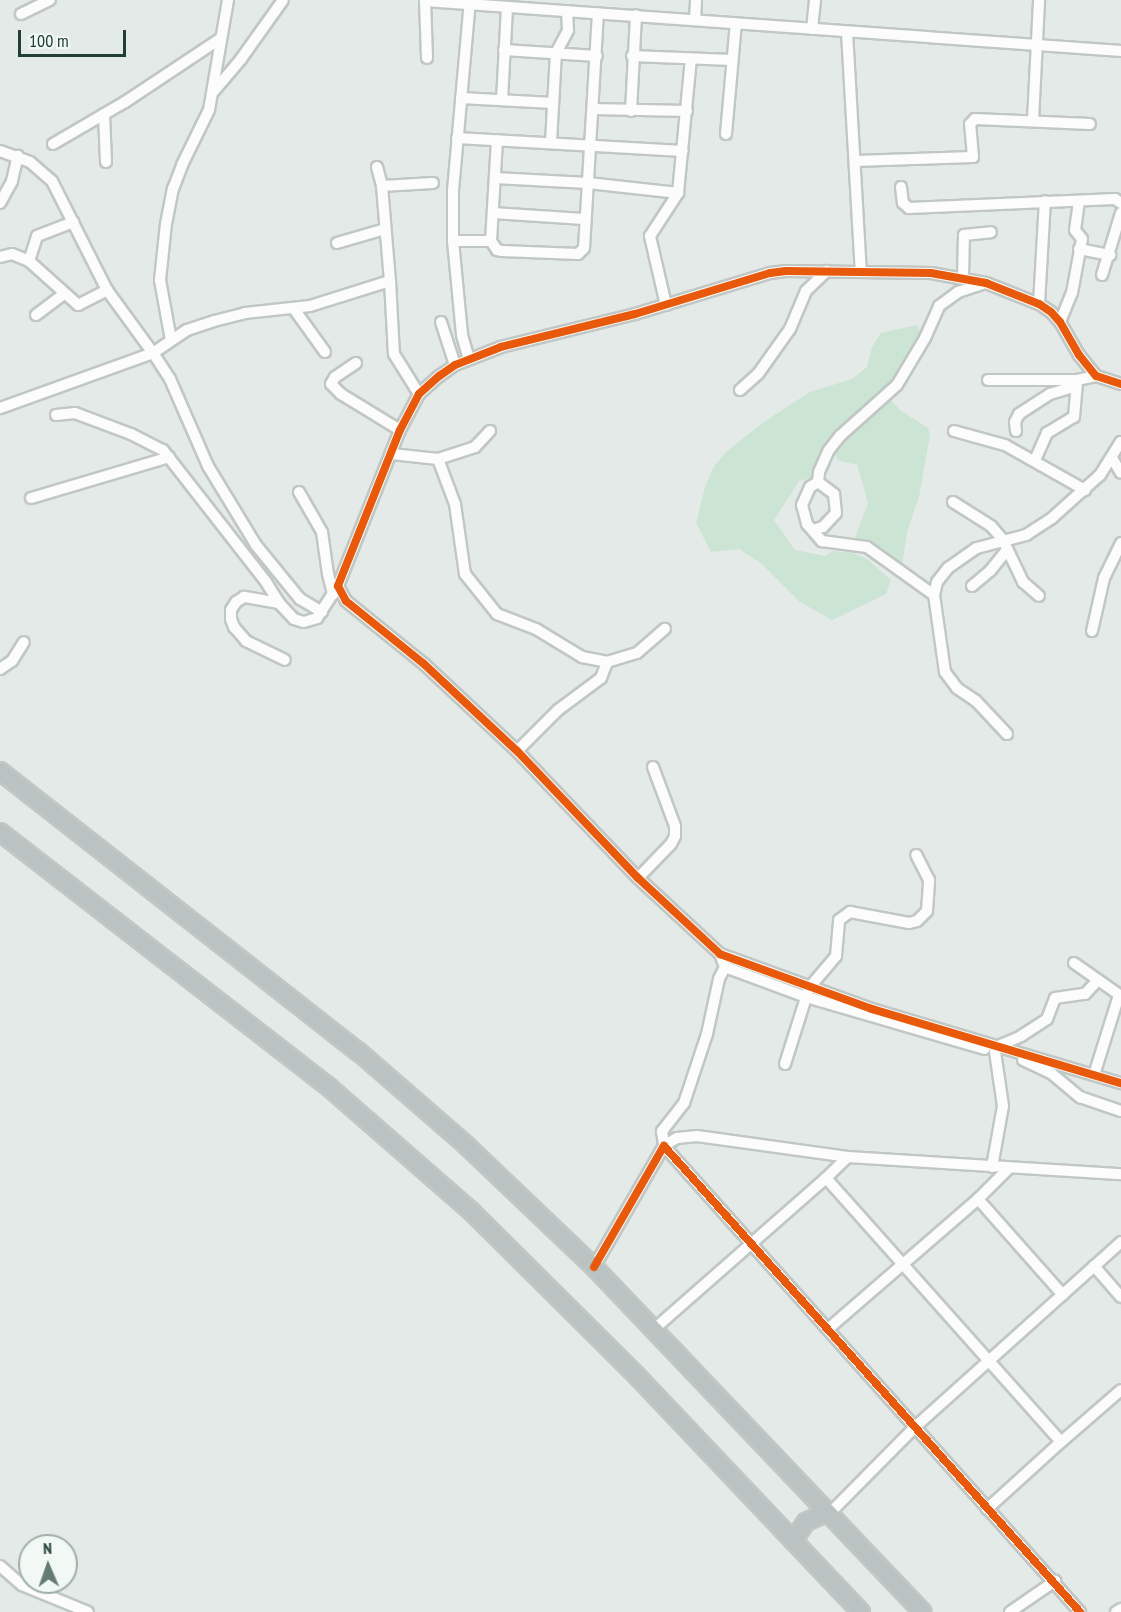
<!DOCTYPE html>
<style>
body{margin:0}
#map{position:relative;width:1121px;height:1612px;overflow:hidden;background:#e4eae7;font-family:"PT Sans Narrow",sans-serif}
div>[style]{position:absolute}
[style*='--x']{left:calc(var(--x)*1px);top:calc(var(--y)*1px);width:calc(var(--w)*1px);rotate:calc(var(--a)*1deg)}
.green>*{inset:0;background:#cce4d3}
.roads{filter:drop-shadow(2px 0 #c1c7c4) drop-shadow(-2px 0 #c1c7c4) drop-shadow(0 2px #c1c7c4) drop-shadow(0 -2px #c1c7c4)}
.minor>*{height:10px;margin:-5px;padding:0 5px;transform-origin:5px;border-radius:5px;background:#fbfcfb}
.highway>*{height:16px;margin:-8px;padding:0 8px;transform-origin:8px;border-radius:8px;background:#bac3c1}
.cycleway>*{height:8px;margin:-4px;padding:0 4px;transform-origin:4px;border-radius:4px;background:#e8590c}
span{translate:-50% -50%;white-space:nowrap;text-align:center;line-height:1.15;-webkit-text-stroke:6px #f2f9f5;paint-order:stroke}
.north{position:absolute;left:18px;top:1534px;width:60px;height:60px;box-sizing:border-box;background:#f2f9f5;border:2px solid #9eafa9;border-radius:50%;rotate:358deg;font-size:16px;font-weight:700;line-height:24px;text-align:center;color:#203f37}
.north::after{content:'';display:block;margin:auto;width:21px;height:27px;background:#657b75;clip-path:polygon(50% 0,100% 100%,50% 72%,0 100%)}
.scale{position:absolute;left:18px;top:30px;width:108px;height:27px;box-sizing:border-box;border:3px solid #203f37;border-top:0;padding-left:8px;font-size:18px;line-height:21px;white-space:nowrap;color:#203f37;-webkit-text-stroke:4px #f2f9f5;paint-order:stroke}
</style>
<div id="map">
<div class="green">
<i style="clip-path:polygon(917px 325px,921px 334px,908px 361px,881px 393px,831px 438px,814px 470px,813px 477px,799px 481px,774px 520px,795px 550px,825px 556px,833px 551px,853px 553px,867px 559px,891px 580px,886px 594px,832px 620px,800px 602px,762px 564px,739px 549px,711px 552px,696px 523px,705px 487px,714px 466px,727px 451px,767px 420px,810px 392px,852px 379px,867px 367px,872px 347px,881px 333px)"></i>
<i style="clip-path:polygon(890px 399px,901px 411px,928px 428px,930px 435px,919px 497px,907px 532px,902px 566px,856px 541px,855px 537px,868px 504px,864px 488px,857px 465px,837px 460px,835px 452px)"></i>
</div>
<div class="roads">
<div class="minor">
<i style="--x:425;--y:0;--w:58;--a:88"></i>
<i style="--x:470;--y:0;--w:191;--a:95.1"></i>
<i style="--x:453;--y:190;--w:51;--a:90"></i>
<i style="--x:453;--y:241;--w:38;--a:0"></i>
<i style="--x:491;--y:241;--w:101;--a:-86.6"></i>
<i style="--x:425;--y:1;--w:698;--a:4.11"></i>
<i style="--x:21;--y:14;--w:32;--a:-26"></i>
<i style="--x:695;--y:20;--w:20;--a:-87"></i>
<i style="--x:812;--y:29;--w:29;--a:-84"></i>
<i style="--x:847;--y:32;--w:240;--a:86.7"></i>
<i style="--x:504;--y:50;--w:93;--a:3.7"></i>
<i style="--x:632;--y:56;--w:100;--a:2.3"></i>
<i style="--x:214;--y:91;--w:42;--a:-49.8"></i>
<i style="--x:241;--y:59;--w:72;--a:-54.6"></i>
<i style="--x:461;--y:98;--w:92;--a:3.1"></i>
<i style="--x:502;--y:100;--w:93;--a:-86.9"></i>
<i style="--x:593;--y:109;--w:94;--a:1.2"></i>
<i style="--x:631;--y:111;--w:96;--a:-87"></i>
<i style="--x:104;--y:114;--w:48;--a:87.6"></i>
<i style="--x:1033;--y:120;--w:120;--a:-87.1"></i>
<i style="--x:726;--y:134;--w:111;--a:-84.9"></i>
<i style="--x:457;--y:138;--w:226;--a:3.3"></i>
<i style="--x:551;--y:142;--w:89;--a:-86.8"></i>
<i style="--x:556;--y:53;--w:26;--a:-62"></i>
<i style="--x:568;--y:30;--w:19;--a:-93"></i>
<i style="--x:53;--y:144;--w:83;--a:-30.3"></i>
<i style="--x:125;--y:102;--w:114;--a:-33.6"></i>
<i style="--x:0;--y:151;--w:32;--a:20"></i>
<i style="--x:30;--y:162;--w:29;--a:41"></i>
<i style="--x:52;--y:181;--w:122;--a:63.2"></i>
<i style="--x:107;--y:290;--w:78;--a:53.9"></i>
<i style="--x:153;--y:353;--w:163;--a:160.2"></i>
<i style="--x:855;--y:161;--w:118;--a:-1.9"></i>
<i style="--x:973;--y:157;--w:33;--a:-95"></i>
<i style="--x:970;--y:124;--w:7;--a:-45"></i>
<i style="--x:975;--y:119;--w:115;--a:2.5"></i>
<i style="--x:377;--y:167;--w:20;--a:75"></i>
<i style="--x:382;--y:186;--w:95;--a:85.2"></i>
<i style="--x:495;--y:178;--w:93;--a:3.1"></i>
<i style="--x:588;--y:183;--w:91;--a:6.3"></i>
<i style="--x:382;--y:186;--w:51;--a:-3.4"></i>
<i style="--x:901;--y:187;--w:16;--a:83"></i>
<i style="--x:903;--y:203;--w:8;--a:40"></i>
<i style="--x:909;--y:208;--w:206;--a:-2.5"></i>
<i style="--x:1115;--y:199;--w:7;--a:34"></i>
<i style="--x:0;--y:203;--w:25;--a:-61"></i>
<i style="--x:12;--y:181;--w:26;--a:-77"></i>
<i style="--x:493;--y:213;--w:91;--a:3.8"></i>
<i style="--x:453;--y:241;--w:94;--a:84.5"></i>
<i style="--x:462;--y:335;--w:25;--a:74"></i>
<i style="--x:491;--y:241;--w:11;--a:56"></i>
<i style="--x:497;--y:250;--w:5;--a:11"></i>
<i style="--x:502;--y:251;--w:76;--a:2.3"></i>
<i style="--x:578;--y:254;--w:8;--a:-45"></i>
<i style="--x:584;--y:248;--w:235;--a:-86.6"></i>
<i style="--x:337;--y:243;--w:50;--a:-16.3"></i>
<i style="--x:1079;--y:249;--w:32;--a:11"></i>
<i style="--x:0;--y:257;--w:12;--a:-14"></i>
<i style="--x:12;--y:254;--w:18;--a:22"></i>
<i style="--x:29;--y:261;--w:66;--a:41.9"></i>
<i style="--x:78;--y:305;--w:33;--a:-27"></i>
<i style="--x:29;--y:261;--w:26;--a:-72"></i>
<i style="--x:37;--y:236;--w:39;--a:-21"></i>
<i style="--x:1102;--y:275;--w:65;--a:-73"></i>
<i style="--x:963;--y:276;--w:41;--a:-88.6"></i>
<i style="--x:964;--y:235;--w:27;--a:-6"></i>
<i style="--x:1039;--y:304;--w:103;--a:-86.7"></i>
<i style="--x:666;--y:305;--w:71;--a:-103.1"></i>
<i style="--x:650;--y:236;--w:51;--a:-56.9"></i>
<i style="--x:678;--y:193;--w:135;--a:-84.5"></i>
<i style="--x:294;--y:309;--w:53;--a:54.2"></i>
<i style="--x:36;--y:315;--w:35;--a:-37"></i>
<i style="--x:441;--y:322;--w:45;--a:72"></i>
<i style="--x:1060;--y:322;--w:31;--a:-68"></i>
<i style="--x:1072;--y:293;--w:55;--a:-79.5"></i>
<i style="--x:1082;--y:239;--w:11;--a:-128"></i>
<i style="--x:1075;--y:230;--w:29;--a:-82"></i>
<i style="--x:171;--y:340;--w:61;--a:-100.4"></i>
<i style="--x:160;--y:280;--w:56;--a:-83.9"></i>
<i style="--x:166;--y:224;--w:36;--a:-79"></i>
<i style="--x:173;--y:189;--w:26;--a:-69"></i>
<i style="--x:182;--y:165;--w:61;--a:-63.9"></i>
<i style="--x:209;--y:110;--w:112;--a:-80.2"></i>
<i style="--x:356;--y:363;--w:25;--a:146"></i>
<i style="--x:335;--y:377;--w:8;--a:120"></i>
<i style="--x:331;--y:384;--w:14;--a:45"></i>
<i style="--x:341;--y:394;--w:69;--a:31.4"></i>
<i style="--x:988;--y:380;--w:89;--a:0"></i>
<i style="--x:1077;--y:380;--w:19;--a:-12"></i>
<i style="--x:1121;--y:384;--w:26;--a:-162"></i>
<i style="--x:1096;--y:376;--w:27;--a:-129"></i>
<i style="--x:1079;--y:355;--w:38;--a:-120"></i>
<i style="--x:1060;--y:322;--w:13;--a:-132"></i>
<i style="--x:1051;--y:312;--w:14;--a:-146"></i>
<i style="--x:1039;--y:304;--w:57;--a:-158.4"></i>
<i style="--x:986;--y:283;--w:56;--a:-169.7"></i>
<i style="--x:931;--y:273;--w:145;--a:-179.2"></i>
<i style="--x:786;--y:271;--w:16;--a:173"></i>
<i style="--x:770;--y:273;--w:141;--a:163.1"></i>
<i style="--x:635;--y:314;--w:138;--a:166.2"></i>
<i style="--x:501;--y:347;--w:49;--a:158.6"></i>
<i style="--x:455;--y:365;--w:19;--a:145"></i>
<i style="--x:439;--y:376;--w:27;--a:138"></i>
<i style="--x:419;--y:394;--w:41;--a:117.8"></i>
<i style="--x:400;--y:430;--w:168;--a:111.7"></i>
<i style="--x:338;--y:586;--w:17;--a:62"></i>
<i style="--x:346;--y:601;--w:100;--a:38.9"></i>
<i style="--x:424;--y:664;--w:127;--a:43.1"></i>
<i style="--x:517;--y:751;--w:175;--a:46.4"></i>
<i style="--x:638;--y:878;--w:112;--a:42.8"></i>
<i style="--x:720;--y:954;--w:162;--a:19.9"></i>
<i style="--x:872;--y:1009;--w:260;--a:16.6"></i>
<i style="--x:740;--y:390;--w:24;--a:-42"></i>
<i style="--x:758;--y:374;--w:55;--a:-54.6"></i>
<i style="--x:790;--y:329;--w:41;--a:-67.2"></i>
<i style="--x:806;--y:291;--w:29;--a:-44"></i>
<i style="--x:56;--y:415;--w:19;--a:-6"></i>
<i style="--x:75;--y:413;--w:60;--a:20.6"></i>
<i style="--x:131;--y:434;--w:36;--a:27"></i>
<i style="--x:163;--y:450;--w:167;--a:52"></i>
<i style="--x:266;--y:582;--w:25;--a:58"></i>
<i style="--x:279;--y:603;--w:22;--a:47"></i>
<i style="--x:294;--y:619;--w:10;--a:17"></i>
<i style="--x:304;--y:622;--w:14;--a:-17"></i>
<i style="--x:317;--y:618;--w:38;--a:-57"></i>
<i style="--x:954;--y:431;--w:53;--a:15.4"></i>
<i style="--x:1005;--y:445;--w:92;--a:29.4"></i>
<i style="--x:1016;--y:431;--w:9;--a:-96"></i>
<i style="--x:1015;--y:422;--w:9;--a:-63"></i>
<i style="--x:1019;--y:414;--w:37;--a:-33"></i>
<i style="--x:1050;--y:394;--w:27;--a:-17"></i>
<i style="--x:392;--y:454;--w:46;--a:6.2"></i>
<i style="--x:438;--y:459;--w:48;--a:69.3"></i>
<i style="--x:455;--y:504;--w:71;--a:81.9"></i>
<i style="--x:465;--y:574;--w:51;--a:51.3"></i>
<i style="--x:497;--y:614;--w:42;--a:21"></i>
<i style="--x:536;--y:629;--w:54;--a:31.3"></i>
<i style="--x:582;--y:657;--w:25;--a:11"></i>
<i style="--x:607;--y:662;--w:31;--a:-17"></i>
<i style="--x:637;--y:653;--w:37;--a:-41"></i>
<i style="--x:1112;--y:458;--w:17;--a:59"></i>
<i style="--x:438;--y:459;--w:39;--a:-18"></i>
<i style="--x:475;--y:447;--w:22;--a:-47"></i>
<i style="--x:1035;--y:460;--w:30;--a:-66"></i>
<i style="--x:1047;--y:433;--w:31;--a:-31"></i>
<i style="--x:1074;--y:417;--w:37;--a:-85"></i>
<i style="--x:818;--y:482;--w:10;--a:-84"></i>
<i style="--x:819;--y:472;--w:24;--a:-66"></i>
<i style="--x:829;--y:450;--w:18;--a:-52"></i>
<i style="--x:840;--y:436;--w:76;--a:-41.8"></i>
<i style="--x:897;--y:385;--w:55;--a:-59.2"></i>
<i style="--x:925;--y:338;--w:35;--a:-66"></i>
<i style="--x:939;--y:306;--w:24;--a:-36"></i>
<i style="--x:958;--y:292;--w:29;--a:-18"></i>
<i style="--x:818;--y:482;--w:9;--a:148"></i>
<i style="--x:810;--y:487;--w:20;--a:114"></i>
<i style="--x:802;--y:505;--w:20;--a:75"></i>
<i style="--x:807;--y:524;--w:23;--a:49"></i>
<i style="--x:822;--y:541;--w:45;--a:7.6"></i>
<i style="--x:867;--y:547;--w:82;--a:35.6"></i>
<i style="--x:299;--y:492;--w:46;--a:60.1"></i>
<i style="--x:322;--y:532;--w:42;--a:81.9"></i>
<i style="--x:328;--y:574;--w:21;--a:76"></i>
<i style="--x:31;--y:498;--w:144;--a:-16.5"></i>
<i style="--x:953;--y:502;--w:45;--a:32.3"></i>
<i style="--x:991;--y:526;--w:18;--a:49"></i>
<i style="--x:1003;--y:540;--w:47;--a:64.5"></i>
<i style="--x:1023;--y:582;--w:21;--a:41"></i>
<i style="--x:813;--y:530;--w:10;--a:-17"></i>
<i style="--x:823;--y:527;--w:19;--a:-47"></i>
<i style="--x:836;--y:513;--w:19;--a:-96"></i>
<i style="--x:834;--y:494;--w:20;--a:-143"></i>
<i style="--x:972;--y:586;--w:23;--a:-40"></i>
<i style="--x:990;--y:571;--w:27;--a:-51"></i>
<i style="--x:279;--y:603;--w:36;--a:-170"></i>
<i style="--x:244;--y:597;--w:9;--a:148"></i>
<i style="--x:236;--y:602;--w:9;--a:122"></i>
<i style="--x:231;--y:610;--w:9;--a:90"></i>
<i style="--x:231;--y:619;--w:9;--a:69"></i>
<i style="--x:234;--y:627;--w:18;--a:49"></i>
<i style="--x:246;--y:641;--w:43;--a:26"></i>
<i style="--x:322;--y:612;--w:26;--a:-149"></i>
<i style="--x:300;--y:599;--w:70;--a:-129.2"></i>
<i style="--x:256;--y:545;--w:92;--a:-121.3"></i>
<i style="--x:208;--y:466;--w:95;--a:-113.6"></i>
<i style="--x:170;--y:379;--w:31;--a:-123"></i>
<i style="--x:153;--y:353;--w:41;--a:-34.1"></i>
<i style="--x:187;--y:330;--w:28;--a:-18"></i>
<i style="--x:214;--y:321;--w:32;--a:-14"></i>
<i style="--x:245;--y:313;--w:65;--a:-6.1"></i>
<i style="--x:310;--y:306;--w:84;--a:-17.4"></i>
<i style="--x:390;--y:281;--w:73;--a:86.9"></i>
<i style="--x:394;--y:354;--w:47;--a:58"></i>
<i style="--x:1092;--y:631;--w:54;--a:-77.2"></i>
<i style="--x:1104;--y:578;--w:39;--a:-64"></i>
<i style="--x:0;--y:669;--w:14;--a:-34"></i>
<i style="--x:12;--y:661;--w:22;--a:-58"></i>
<i style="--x:1007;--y:734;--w:45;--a:-133.2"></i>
<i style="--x:976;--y:701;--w:23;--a:-146"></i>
<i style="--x:957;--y:688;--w:20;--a:-127"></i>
<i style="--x:945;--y:672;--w:78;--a:-98.1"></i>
<i style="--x:934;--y:595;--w:13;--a:-77"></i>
<i style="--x:937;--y:582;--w:18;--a:-52"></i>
<i style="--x:948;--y:568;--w:35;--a:-35"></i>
<i style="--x:977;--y:548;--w:51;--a:-14.9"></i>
<i style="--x:1026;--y:535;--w:31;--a:-33"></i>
<i style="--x:1052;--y:518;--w:64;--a:-41.9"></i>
<i style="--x:1100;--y:475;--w:39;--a:-58"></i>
<i style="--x:517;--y:751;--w:58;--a:-45"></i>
<i style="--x:558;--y:710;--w:54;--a:-36.7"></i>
<i style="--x:601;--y:678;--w:17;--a:-69"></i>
<i style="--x:638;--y:878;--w:47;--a:-45.9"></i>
<i style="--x:671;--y:844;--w:9;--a:-63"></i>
<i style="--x:675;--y:836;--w:10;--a:-90"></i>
<i style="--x:675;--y:826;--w:63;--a:-110.4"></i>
<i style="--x:720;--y:954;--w:14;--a:69"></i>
<i style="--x:725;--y:967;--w:13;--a:117"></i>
<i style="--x:719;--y:979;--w:56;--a:102.3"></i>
<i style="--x:707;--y:1034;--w:73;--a:108.4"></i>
<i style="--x:684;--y:1103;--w:36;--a:128"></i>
<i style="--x:662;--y:1131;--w:15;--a:82"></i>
<i style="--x:664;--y:1146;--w:15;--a:-32"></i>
<i style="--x:677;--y:1138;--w:20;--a:-6"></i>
<i style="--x:697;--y:1136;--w:152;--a:7.9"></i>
<i style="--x:848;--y:1157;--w:274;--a:3.6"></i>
<i style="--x:1074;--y:963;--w:57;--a:35.1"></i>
<i style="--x:725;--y:967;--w:86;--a:20.3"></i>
<i style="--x:806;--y:997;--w:186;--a:16.2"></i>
<i style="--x:998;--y:1046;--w:25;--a:-23"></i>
<i style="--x:1021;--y:1036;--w:31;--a:-33"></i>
<i style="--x:1047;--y:1019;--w:22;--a:-69"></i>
<i style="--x:1055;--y:998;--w:30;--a:-8"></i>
<i style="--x:1085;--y:994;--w:19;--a:-47"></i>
<i style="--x:1023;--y:1060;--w:31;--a:25"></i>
<i style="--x:1051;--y:1073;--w:38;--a:40"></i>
<i style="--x:1080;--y:1097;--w:43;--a:18.9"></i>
<i style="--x:785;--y:1064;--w:80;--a:-72.5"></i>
<i style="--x:809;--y:988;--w:42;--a:-49.8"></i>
<i style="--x:836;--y:956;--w:36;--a:-85"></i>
<i style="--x:839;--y:920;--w:14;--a:-36"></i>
<i style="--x:850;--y:912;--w:60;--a:10.6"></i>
<i style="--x:909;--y:923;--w:8;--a:-14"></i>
<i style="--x:917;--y:921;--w:14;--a:-45"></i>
<i style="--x:927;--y:911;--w:31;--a:-86"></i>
<i style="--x:929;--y:880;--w:28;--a:-117"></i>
<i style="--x:1094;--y:1075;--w:84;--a:-72.6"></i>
<i style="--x:992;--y:1167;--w:62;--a:-79.8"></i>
<i style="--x:1003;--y:1106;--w:55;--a:-98.4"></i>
<i style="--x:826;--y:1178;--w:30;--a:-44"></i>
<i style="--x:978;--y:1199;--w:44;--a:-45"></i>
<i style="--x:1094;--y:1266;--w:41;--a:48.9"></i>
<i style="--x:594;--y:1267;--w:140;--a:-60"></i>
<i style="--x:664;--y:1146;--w:625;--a:48.24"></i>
<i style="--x:828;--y:1329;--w:198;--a:-40.9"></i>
<i style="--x:978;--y:1199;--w:128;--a:48.5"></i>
<i style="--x:653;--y:1330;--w:230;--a:-41.3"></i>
<i style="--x:826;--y:1178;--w:353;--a:48.3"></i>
<i style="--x:1061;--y:1442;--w:79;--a:-40.9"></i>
<i style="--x:987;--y:1509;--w:100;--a:-42.2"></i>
<i style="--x:829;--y:1514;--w:122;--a:-45.3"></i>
<i style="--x:915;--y:1427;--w:277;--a:-41.9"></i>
<i style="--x:0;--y:1566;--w:29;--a:41"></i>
<i style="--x:22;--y:1585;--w:71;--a:22.2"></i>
<i style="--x:1010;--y:1612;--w:55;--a:-34.6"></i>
<i style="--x:1116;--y:1612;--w:6;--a:-31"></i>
</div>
<div class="highway">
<i style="--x:0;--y:771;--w:456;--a:38.1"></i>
<i style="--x:359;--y:1052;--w:143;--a:41"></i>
<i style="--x:467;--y:1146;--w:175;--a:43.6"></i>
<i style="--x:594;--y:1267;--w:476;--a:46.4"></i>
<i style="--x:0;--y:832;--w:418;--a:37.8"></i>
<i style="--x:330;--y:1088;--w:187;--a:41.1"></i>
<i style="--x:471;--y:1211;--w:233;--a:44.8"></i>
<i style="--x:636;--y:1375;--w:327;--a:46.5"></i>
<i style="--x:793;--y:1541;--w:23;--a:-56"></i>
<i style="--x:806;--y:1522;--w:23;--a:-25"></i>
</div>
</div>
<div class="cycleway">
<i style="--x:1121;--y:384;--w:26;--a:-162"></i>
<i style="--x:1096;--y:376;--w:27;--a:-129"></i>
<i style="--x:1079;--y:355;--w:38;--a:-120"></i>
<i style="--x:1060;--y:322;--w:13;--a:-132"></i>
<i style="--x:1051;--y:312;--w:14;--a:-146"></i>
<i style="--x:1039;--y:304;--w:57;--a:-158.4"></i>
<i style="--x:986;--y:283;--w:56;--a:-169.7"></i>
<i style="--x:931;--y:273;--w:145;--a:-179.2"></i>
<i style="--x:786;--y:271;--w:16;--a:173"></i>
<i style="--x:770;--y:273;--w:141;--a:163.1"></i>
<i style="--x:635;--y:314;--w:138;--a:166.2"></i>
<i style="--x:501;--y:347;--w:49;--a:158.6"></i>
<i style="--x:455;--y:365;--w:19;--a:145"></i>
<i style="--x:439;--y:376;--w:27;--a:138"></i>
<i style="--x:419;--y:394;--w:41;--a:117.8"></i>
<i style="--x:400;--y:430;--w:168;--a:111.7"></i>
<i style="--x:338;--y:586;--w:17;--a:62"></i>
<i style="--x:346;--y:601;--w:100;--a:38.9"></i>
<i style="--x:424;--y:664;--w:127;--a:43.1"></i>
<i style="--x:517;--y:751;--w:175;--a:46.4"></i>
<i style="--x:638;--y:878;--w:112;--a:42.8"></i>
<i style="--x:720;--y:954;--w:162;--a:19.9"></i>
<i style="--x:872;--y:1009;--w:260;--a:16.6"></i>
<i style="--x:594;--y:1267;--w:140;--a:-60"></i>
<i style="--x:664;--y:1146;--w:625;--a:48.24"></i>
</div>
<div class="north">N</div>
<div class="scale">100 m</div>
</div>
